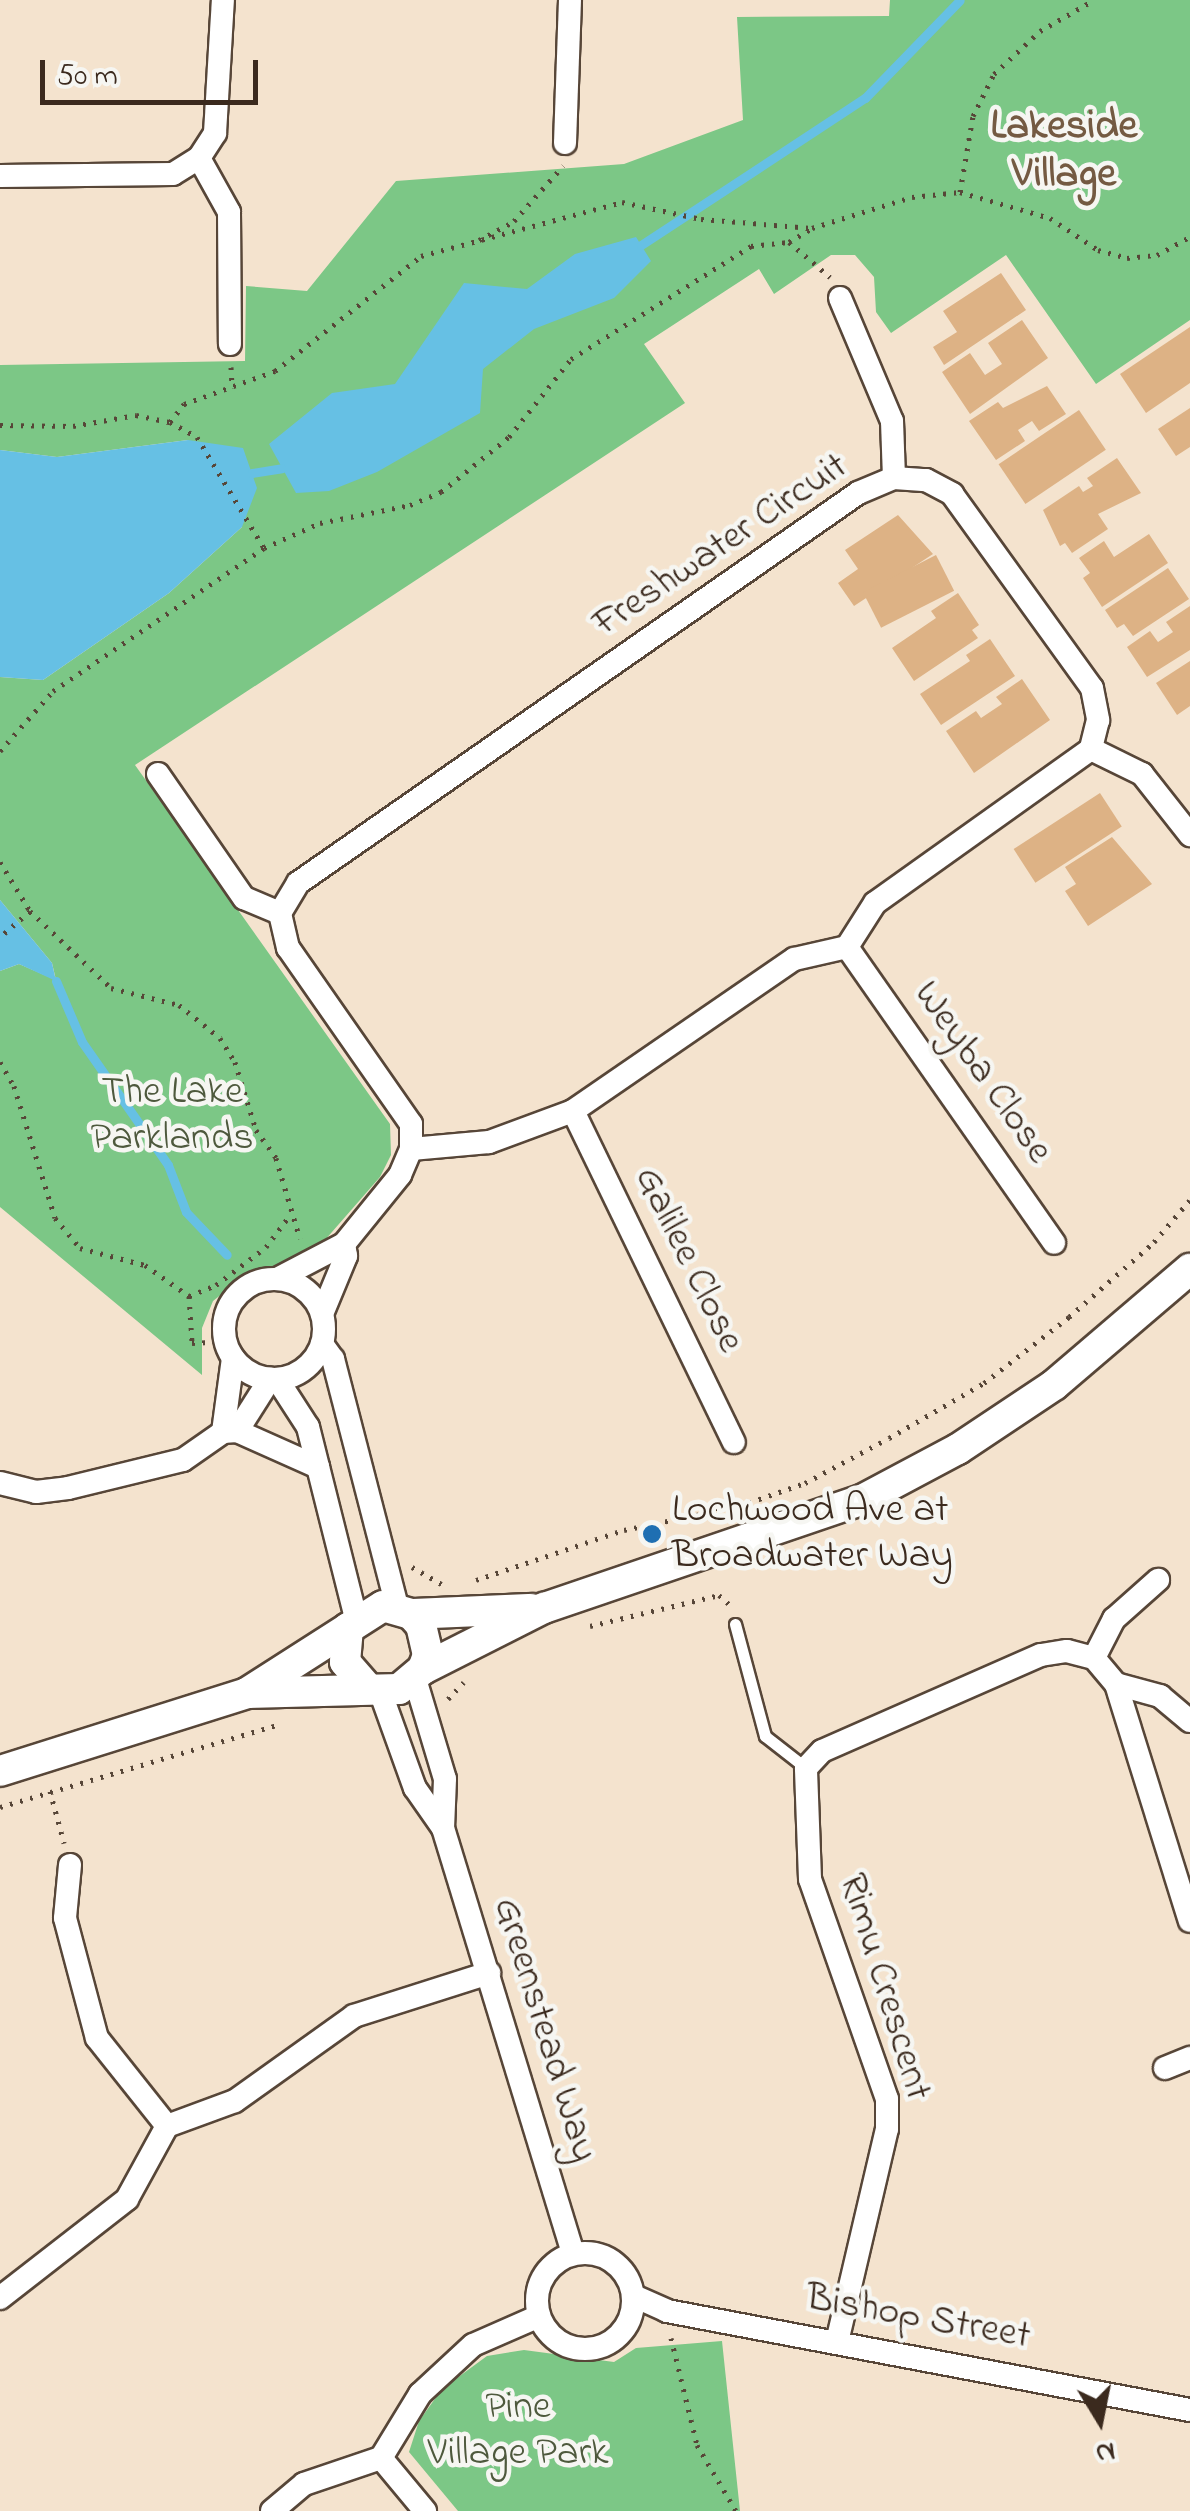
<!DOCTYPE html>
<style>
body{margin:0}
#map{position:relative;width:1190px;height:2511px;overflow:hidden;background:#f4e3ce;font-family:"Indie Flower",sans-serif}
div>[style]{position:absolute}
[style*='--x']{left:calc(var(--x)*1px);top:calc(var(--y)*1px);width:calc(var(--w)*1px);rotate:calc(var(--a)*1deg)}
.green>*{inset:0;background:#7cc786}
.water>*{inset:0;background:#66c0e4}
.stream>*{height:9px;margin:-4.5px;padding:0 4.5px;transform-origin:4.5px;border-radius:4.5px;background:#66c0e4}
.building>*{inset:0;background:#ddb285;transform-origin:0 0}
.path>*{height:5px;margin-top:-2.5px;transform-origin:0;background:repeating-linear-gradient(90deg,#574638 0 2.5px,transparent 0 10.5px)}
.roads{filter:drop-shadow(2px 0 #574638) drop-shadow(-2px 0 #574638) drop-shadow(0 2px #574638) drop-shadow(0 -2px #574638)}
.service>*{height:11px;margin:-5.5px;padding:0 5.5px;transform-origin:5.5px;border-radius:5.5px;background:#fff}
.minor>*{height:22px;margin:-11px;padding:0 11px;transform-origin:11px;border-radius:11px;background:#fff}
.minor>.ring{margin:-11px;padding:0;box-sizing:content-box;background:none;border:22px solid #fff;border-radius:50%}
.tertiary>*{height:30px;margin:-15px;padding:0 15px;transform-origin:15px;border-radius:15px;background:#fff}
.dots>*{width:28px;height:28px;translate:-50% -50%;box-sizing:border-box;border:5px solid #f6f6f2;border-radius:50%}
span{translate:-50% -50%;white-space:nowrap;text-align:center;line-height:1.15;-webkit-text-stroke:9px #f6f6f2;paint-order:stroke}
.street-label{font-size:40px;color:#3b2a1e}
.park-label{font-size:40px;color:#4e593d}
.poi-label{font-size:40px;color:#3b2a1e}
.left{translate:0 -50%;text-align:left}
.neighbourhood-label{font-size:42px;color:#745a42;font-weight:700}
.north{position:absolute;left:1050px;top:2371px;width:100px;height:100px;-webkit-text-stroke:8px #f6f6f2;paint-order:stroke;rotate:170deg;font-size:28px;font-weight:700;line-height:40px;text-align:center;color:#3b2a1e}
.north::after{content:'';display:block;margin:auto;width:35px;height:45px;background:#3b2a1e;clip-path:polygon(50% 0,100% 100%,50% 72%,0 100%)}
.scale{position:absolute;left:40px;top:60px;width:218px;height:45px;box-sizing:border-box;border:5px solid #3b2a1e;border-top:0;padding-left:12px;font-size:30px;line-height:35px;white-space:nowrap;color:#3b2a1e;-webkit-text-stroke:8px #f6f6f2;paint-order:stroke}
</style>
<div id="map">
<div class="green">
<i style="clip-path:polygon(890px 0,1190px 0,1190px 320px,1096px 384px,1006px 255px,891px 333px,876px 312px,874px 277px,855px 255px,831px 255px,774px 294px,759px 269px,644px 344px,685px 403px,135px 765px,390px 1124px,391px 1155px,380px 1177px,318px 1248px,285px 1266px,247px 1274px,213px 1301px,202px 1328px,202px 1375px,0 1207px,0 971px,19px 964px,56px 980px,52px 963px,0 900px,0 677px,43px 680px,169px 593px,242px 527px,188px 440px,57px 457px,0 450px,0 365px,245px 361px,246px 286px,307px 291px,396px 181px,624px 164px,743px 120px,737px 17px,889px 16px)"></i>
<i style="clip-path:polygon(722px 2341px,740px 2511px,458px 2511px,409px 2452px,419px 2421px,442px 2389px,487px 2356px,524px 2350px,614px 2362px,636px 2348px)"></i>
</div>
<div class="water">
<i style="clip-path:polygon(636px 237px,651px 261px,614px 298px,534px 329px,483px 369px,480px 413px,377px 472px,329px 491px,296px 493px,269px 444px,332px 393px,395px 384px,464px 283px,527px 289px,575px 254px)"></i>
<i style="clip-path:polygon(188px 440px,243px 448px,257px 488px,242px 527px,169px 593px,43px 680px,0 677px,0 450px,57px 457px)"></i>
<i style="clip-path:polygon(0 900px,52px 963px,56px 981px,19px 964px,0 971px)"></i>
</div>
<div class="stream">
<i style="--x:641;--y:245;--w:268;--a:-33.3"></i>
<i style="--x:865;--y:98;--w:136;--a:-45.9"></i>
<i style="--x:252;--y:473;--w:30;--a:-9"></i>
<i style="--x:56;--y:981;--w:66;--a:66.9"></i>
<i style="--x:82;--y:1042;--w:150;--a:55"></i>
<i style="--x:168;--y:1165;--w:50;--a:69"></i>
<i style="--x:186;--y:1212;--w:59;--a:46.4"></i>
</div>
<div class="building">
<i style="clip-path:polygon(1001px 273px,1026px 310px,944px 365px,933px 347px,957px 332px,943px 311px)"></i>
<i style="clip-path:polygon(1022px 320px,1048px 358px,970px 414px,942px 372px,970px 353px,985px 375px,1002px 364px,988px 343px)"></i>
<i style="clip-path:polygon(1190px 327px,1190px 383px,1146px 413px,1120px 374px)"></i>
<i style="clip-path:polygon(1047px 386px,1066px 414px,1039px 431px,1032px 421px,1018px 430px,1025px 441px,996px 460px,969px 421px,998px 402px,1003px 408px)"></i>
<i style="clip-path:polygon(1190px 408px,1190px 447px,1176px 456px,1158px 429px)"></i>
<i style="left:1079px;top:410px;width:48px;height:97px;rotate:56deg"></i>
<i style="clip-path:polygon(1117px 458px,1141px 493px,1098px 514px,1108px 529px,1072px 553px,1065px 543px,1060px 546px,1043px 510px,1079px 486px,1083px 492px,1093px 486px,1087px 478px)"></i>
<i style="clip-path:polygon(898px 515px,933px 554px,854px 606px,838px 583px,858px 569px,845px 550px)"></i>
<i style="clip-path:polygon(1149px 534px,1168px 563px,1102px 607px,1083px 578px,1090px 573px,1079px 558px,1104px 541px,1114px 557px)"></i>
<i style="left:936px;top:555px;width:40px;height:82px;rotate:63deg"></i>
<i style="clip-path:polygon(1168px 568px,1189px 599px,1133px 636px,1124px 624px,1117px 628px,1105px 610px)"></i>
<i style="clip-path:polygon(958px 593px,979px 625px,972px 630px,978px 638px,914px 681px,892px 648px,936px 618px,931px 611px)"></i>
<i style="clip-path:polygon(1190px 606px,1190px 650px,1147px 677px,1127px 647px,1150px 631px,1158px 642px,1173px 632px,1166px 622px)"></i>
<i style="clip-path:polygon(990px 639px,1015px 676px,941px 725px,920px 694px,970px 661px,966px 655px)"></i>
<i style="clip-path:polygon(1190px 661px,1190px 706px,1177px 715px,1156px 683px)"></i>
<i style="clip-path:polygon(1022px 679px,1050px 720px,974px 773px,946px 731px,976px 711px,981px 718px,1002px 704px,996px 697px)"></i>
<i style="left:1100px;top:793px;width:40px;height:103px;rotate:57deg"></i>
<i style="clip-path:polygon(1112px 837px,1152px 884px,1088px 926px,1065px 891px,1076px 884px,1065px 867px)"></i>
</div>
<div class="path">
<i style="--x:960;--y:192;--w:77;--a:-80.3"></i>
<i style="--x:973;--y:116;--w:47;--a:-63.4"></i>
<i style="--x:994;--y:74;--w:63;--a:-43.1"></i>
<i style="--x:1040;--y:31;--w:62;--a:-29.9"></i>
<i style="--x:479;--y:240;--w:40;--a:-28"></i>
<i style="--x:514;--y:221;--w:74;--a:-48.3"></i>
<i style="--x:789;--y:242;--w:27;--a:-31"></i>
<i style="--x:812;--y:228;--w:105;--a:-17.2"></i>
<i style="--x:912;--y:197;--w:48;--a:-5.9"></i>
<i style="--x:960;--y:192;--w:94;--a:16.1"></i>
<i style="--x:1050;--y:218;--w:58;--a:33.7"></i>
<i style="--x:1098;--y:250;--w:30;--a:15"></i>
<i style="--x:1127;--y:258;--w:30;--a:-6"></i>
<i style="--x:1157;--y:255;--w:38;--a:-29"></i>
<i style="--x:231;--y:367;--w:21;--a:87"></i>
<i style="--x:170;--y:422;--w:23;--a:-52"></i>
<i style="--x:184;--y:404;--w:97;--a:-19.9"></i>
<i style="--x:275;--y:371;--w:186;--a:-38.2"></i>
<i style="--x:421;--y:256;--w:208;--a:-15"></i>
<i style="--x:622;--y:202;--w:81;--a:12.1"></i>
<i style="--x:701;--y:219;--w:111;--a:4.6"></i>
<i style="--x:0;--y:425;--w:73;--a:0.8"></i>
<i style="--x:73;--y:426;--w:64;--a:-9.9"></i>
<i style="--x:136;--y:415;--w:35;--a:12"></i>
<i style="--x:170;--y:422;--w:31;--a:29"></i>
<i style="--x:197;--y:437;--w:130;--a:58.9"></i>
<i style="--x:0;--y:751;--w:80;--a:-48.5"></i>
<i style="--x:53;--y:691;--w:255;--a:-34.1"></i>
<i style="--x:264;--y:548;--w:61;--a:-24.1"></i>
<i style="--x:320;--y:523;--w:92;--a:-11.3"></i>
<i style="--x:410;--y:505;--w:34;--a:-23"></i>
<i style="--x:441;--y:492;--w:87;--a:-39"></i>
<i style="--x:509;--y:437;--w:100;--a:-51.5"></i>
<i style="--x:571;--y:359;--w:213;--a:-32.1"></i>
<i style="--x:751;--y:246;--w:38;--a:-6"></i>
<i style="--x:789;--y:242;--w:54;--a:40.5"></i>
<i style="--x:0;--y:862;--w:57;--a:58.5"></i>
<i style="--x:30;--y:911;--w:40;--a:139"></i>
<i style="--x:30;--y:911;--w:112;--a:43.5"></i>
<i style="--x:111;--y:988;--w:70;--a:14"></i>
<i style="--x:179;--y:1005;--w:53;--a:38.8"></i>
<i style="--x:220;--y:1038;--w:28;--a:58"></i>
<i style="--x:235;--y:1062;--w:71;--a:72.8"></i>
<i style="--x:256;--y:1130;--w:34;--a:54"></i>
<i style="--x:276;--y:1158;--w:84;--a:73.5"></i>
<i style="--x:0;--y:1062;--w:28;--a:60"></i>
<i style="--x:14;--y:1086;--w:138;--a:72.7"></i>
<i style="--x:55;--y:1218;--w:39;--a:50"></i>
<i style="--x:80;--y:1248;--w:67;--a:14.7"></i>
<i style="--x:145;--y:1265;--w:54;--a:35.2"></i>
<i style="--x:189;--y:1296;--w:47;--a:86.3"></i>
<i style="--x:192;--y:1343;--w:22;--a:-3"></i>
<i style="--x:189;--y:1296;--w:29;--a:-22"></i>
<i style="--x:216;--y:1285;--w:63;--a:-37.2"></i>
<i style="--x:266;--y:1247;--w:40;--a:-53"></i>
<i style="--x:412;--y:1567;--w:34;--a:30"></i>
<i style="--x:476;--y:1580;--w:156;--a:-18.7"></i>
<i style="--x:624;--y:1530;--w:117;--a:-11.8"></i>
<i style="--x:739;--y:1506;--w:70;--a:-19.2"></i>
<i style="--x:805;--y:1483;--w:95;--a:-28.2"></i>
<i style="--x:889;--y:1438;--w:110;--a:-30.1"></i>
<i style="--x:984;--y:1383;--w:108;--a:-37.8"></i>
<i style="--x:1069;--y:1317;--w:113;--a:-41.4"></i>
<i style="--x:1154;--y:1242;--w:55;--a:-49.4"></i>
<i style="--x:590;--y:1626;--w:133;--a:-13.5"></i>
<i style="--x:719;--y:1595;--w:15;--a:42"></i>
<i style="--x:448;--y:1699;--w:23;--a:-47"></i>
<i style="--x:50;--y:1791;--w:54;--a:74.9"></i>
<i style="--x:0;--y:1807;--w:292;--a:-16.5"></i>
<i style="--x:671;--y:2338;--w:110;--a:76.3"></i>
<i style="--x:697;--y:2445;--w:77;--a:59.4"></i>
</div>
<div class="roads">
<div class="service">
<i style="--x:735;--y:1624;--w:116;--a:75"></i>
<i style="--x:765;--y:1736;--w:52;--a:38"></i>
</div>
<div class="minor">
<i style="--x:565;--y:143;--w:143;--a:-88"></i>
<i style="--x:199;--y:158;--w:62;--a:60.9"></i>
<i style="--x:229;--y:212;--w:132;--a:89.6"></i>
<i style="--x:0;--y:176;--w:173;--a:-0.7"></i>
<i style="--x:173;--y:174;--w:31;--a:-32"></i>
<i style="--x:199;--y:158;--w:30;--a:-57"></i>
<i style="--x:215;--y:133;--w:133;--a:-86.6"></i>
<i style="--x:840;--y:298;--w:134;--a:67.1"></i>
<i style="--x:892;--y:421;--w:57;--a:88"></i>
<i style="--x:1091;--y:749;--w:57;--a:26.1"></i>
<i style="--x:1142;--y:774;--w:78;--a:51.8"></i>
<i style="--x:158;--y:774;--w:151;--a:55.3"></i>
<i style="--x:244;--y:898;--w:39;--a:23"></i>
<i style="--x:847;--y:947;--w:361;--a:55"></i>
<i style="--x:573;--y:1111;--w:368;--a:64.1"></i>
<i class="ring" style="left:224px;top:1279px;width:78px;height:78px"></i>
<i style="--x:277;--y:1279;--w:76;--a:-27.6"></i>
<i style="--x:344;--y:1244;--w:89;--a:-50.9"></i>
<i style="--x:400;--y:1175;--w:28;--a:-67"></i>
<i style="--x:411;--y:1149;--w:25;--a:-90"></i>
<i style="--x:411;--y:1124;--w:215;--a:-124.9"></i>
<i style="--x:288;--y:948;--w:36;--a:-103"></i>
<i style="--x:280;--y:913;--w:35;--a:-59"></i>
<i style="--x:298;--y:883;--w:682;--a:-34.85"></i>
<i style="--x:858;--y:493;--w:39;--a:-23"></i>
<i style="--x:894;--y:478;--w:32;--a:4"></i>
<i style="--x:926;--y:480;--w:30;--a:28"></i>
<i style="--x:952;--y:494;--w:239;--a:54.2"></i>
<i style="--x:1092;--y:688;--w:33;--a:79"></i>
<i style="--x:1098;--y:720;--w:30;--a:104"></i>
<i style="--x:1091;--y:749;--w:265;--a:144.5"></i>
<i style="--x:875;--y:903;--w:52;--a:122.5"></i>
<i style="--x:847;--y:947;--w:54;--a:167.2"></i>
<i style="--x:794;--y:959;--w:268;--a:145.5"></i>
<i style="--x:573;--y:1111;--w:90;--a:159.7"></i>
<i style="--x:489;--y:1142;--w:78;--a:174.9"></i>
<i style="--x:322;--y:1314;--w:63;--a:-67.5"></i>
<i style="--x:346;--y:1256;--w:12;--a:-99"></i>
<i style="--x:322;--y:1344;--w:19;--a:54"></i>
<i style="--x:333;--y:1359;--w:256;--a:75.5"></i>
<i style="--x:277;--y:1379;--w:57;--a:57.1"></i>
<i style="--x:308;--y:1427;--w:197;--a:75.9"></i>
<i style="--x:237;--y:1431;--w:89;--a:24"></i>
<i style="--x:223;--y:1432;--w:75;--a:-82.3"></i>
<i style="--x:0;--y:1483;--w:37;--a:14"></i>
<i style="--x:36;--y:1492;--w:32;--a:-7"></i>
<i style="--x:68;--y:1488;--w:118;--a:-13.7"></i>
<i style="--x:183;--y:1460;--w:49;--a:-35"></i>
<i style="--x:223;--y:1432;--w:14;--a:-4"></i>
<i style="--x:237;--y:1431;--w:62;--a:-57.6"></i>
<i style="--x:1094;--y:1658;--w:44;--a:-62.9"></i>
<i style="--x:1114;--y:1619;--w:59;--a:-41.6"></i>
<i style="--x:415;--y:1679;--w:104;--a:73.3"></i>
<i style="--x:445;--y:1779;--w:49;--a:92.3"></i>
<i style="--x:1116;--y:1684;--w:46;--a:15.3"></i>
<i style="--x:1160;--y:1696;--w:39;--a:40"></i>
<i style="--x:380;--y:1691;--w:103;--a:70.2"></i>
<i style="--x:415;--y:1788;--w:49;--a:55"></i>
<i style="--x:443;--y:1828;--w:444;--a:73"></i>
<i style="--x:70;--y:1865;--w:53;--a:95.4"></i>
<i style="--x:65;--y:1918;--w:124;--a:75.1"></i>
<i style="--x:97;--y:2038;--w:112;--a:51.5"></i>
<i style="--x:1165;--y:2068;--w:27;--a:-22"></i>
<i class="ring" style="left:537px;top:2253px;width:74px;height:74px"></i>
<i style="--x:634;--y:2296;--w:36;--a:24"></i>
<i style="--x:667;--y:2311;--w:532;--a:10.72"></i>
<i style="--x:0;--y:2298;--w:161;--a:-37.9"></i>
<i style="--x:127;--y:2199;--w:83;--a:-61.3"></i>
<i style="--x:167;--y:2126;--w:72;--a:-20.2"></i>
<i style="--x:235;--y:2101;--w:146;--a:-35.5"></i>
<i style="--x:354;--y:2016;--w:142;--a:-17.7"></i>
<i style="--x:837;--y:2342;--w:219;--a:-76.8"></i>
<i style="--x:887;--y:2129;--w:30;--a:-90"></i>
<i style="--x:887;--y:2099;--w:233;--a:-109.3"></i>
<i style="--x:810;--y:1879;--w:111;--a:-92.1"></i>
<i style="--x:806;--y:1768;--w:23;--a:-47"></i>
<i style="--x:822;--y:1751;--w:239;--a:-23.7"></i>
<i style="--x:1041;--y:1655;--w:26;--a:-9"></i>
<i style="--x:1067;--y:1651;--w:28;--a:15"></i>
<i style="--x:1094;--y:1658;--w:34;--a:50"></i>
<i style="--x:1116;--y:1684;--w:248;--a:72.7"></i>
<i style="--x:381;--y:2458;--w:69;--a:50.3"></i>
<i style="--x:272;--y:2511;--w:42;--a:-40.2"></i>
<i style="--x:304;--y:2484;--w:81;--a:-18.7"></i>
<i style="--x:381;--y:2458;--w:75;--a:-58.6"></i>
<i style="--x:420;--y:2394;--w:72;--a:-42.8"></i>
<i style="--x:473;--y:2345;--w:72;--a:-23.7"></i>
</div>
<div class="tertiary">
<i style="--x:411;--y:1614;--w:120;--a:-2.4"></i>
<i style="--x:348;--y:1628;--w:34;--a:95"></i>
<i style="--x:345;--y:1662;--w:33;--a:49"></i>
<i style="--x:247;--y:1693;--w:152;--a:-1.5"></i>
<i style="--x:399;--y:1689;--w:31;--a:-40"></i>
<i style="--x:423;--y:1669;--w:136;--a:-26.8"></i>
<i style="--x:544;--y:1608;--w:336;--a:-18.8"></i>
<i style="--x:862;--y:1500;--w:109;--a:-28"></i>
<i style="--x:958;--y:1449;--w:115;--a:-33.7"></i>
<i style="--x:1054;--y:1385;--w:179;--a:-40.5"></i>
<i style="--x:0;--y:1771;--w:259;--a:-17.5"></i>
<i style="--x:247;--y:1693;--w:161;--a:-32.6"></i>
<i style="--x:383;--y:1606;--w:29;--a:16"></i>
<i style="--x:411;--y:1614;--w:15;--a:48"></i>
<i style="--x:421;--y:1625;--w:31;--a:77"></i>
<i style="--x:428;--y:1655;--w:15;--a:110"></i>
</div>
</div>
<div class="dots">
<i style="left:652px;top:1534px;background:#1f6fb2"></i>
</div>
<div class="street-label">
<span style="left:721px;top:546px;rotate:-34deg">Freshwater Circuit</span>
<span style="left:982px;top:1073px;rotate:55deg">Weyba Close</span>
<span style="left:688px;top:1260px;rotate:64deg">Galilee Close</span>
<span style="left:884px;top:1987px;rotate:73deg">Rimu Crescent</span>
<span style="left:544px;top:2030px;rotate:73deg">Greenstead Way</span>
<span style="left:918px;top:2318px;rotate:10deg">Bishop Street</span>
</div>
<div class="park-label">
<span style="left:172px;top:1116px">The Lake<br>Parklands</span>
<span style="left:518px;top:2431px">Pine<br>Village Park</span>
</div>
<div class="poi-label">
<span class="left" style="left:672px;top:1534px">Lochwood Ave at<br>Broadwater Way</span>
</div>
<div class="neighbourhood-label">
<span style="left:1064px;top:151px">Lakeside<br>Village</span>
</div>
<div class="north">N</div>
<div class="scale">50 m</div>
</div>
